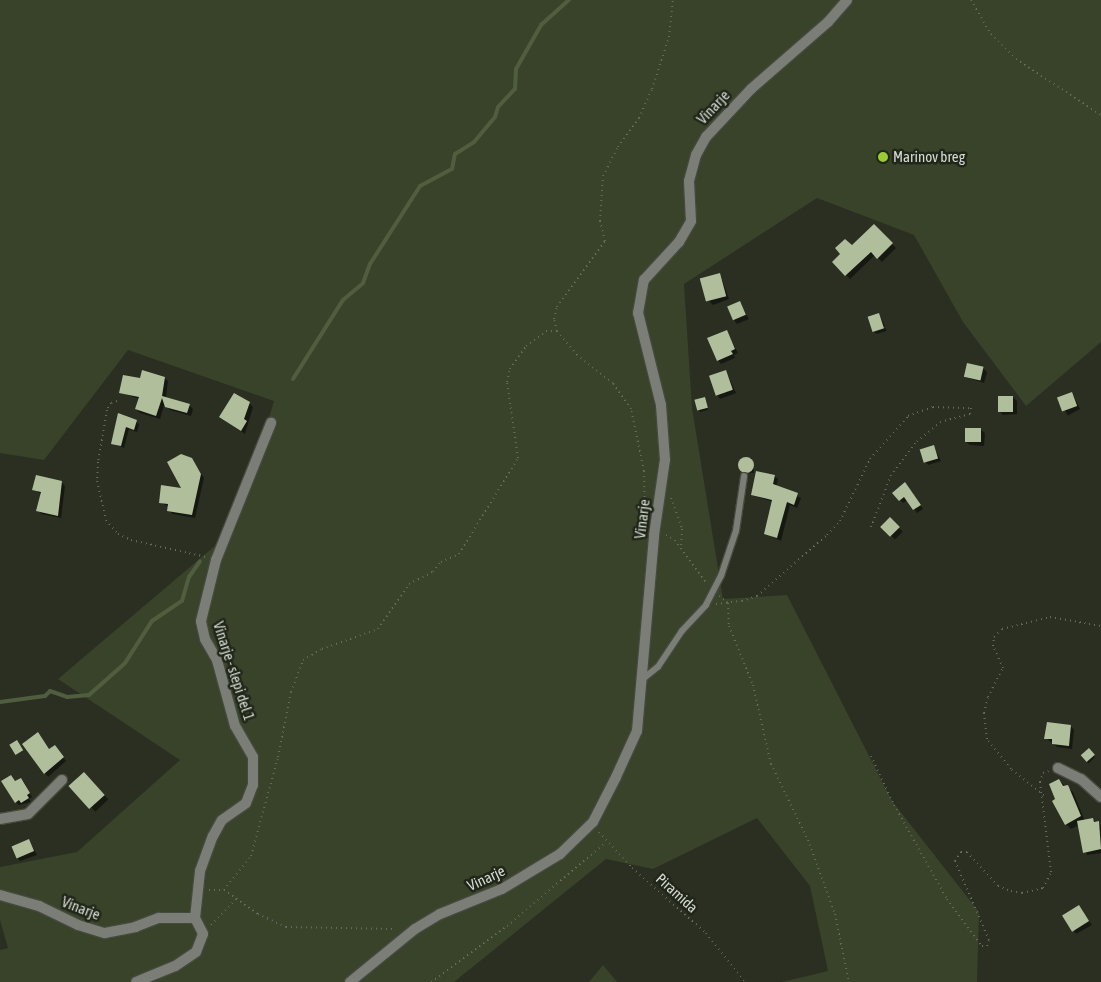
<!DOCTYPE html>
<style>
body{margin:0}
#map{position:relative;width:1101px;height:982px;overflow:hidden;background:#2a2f22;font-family:"Asap Condensed",sans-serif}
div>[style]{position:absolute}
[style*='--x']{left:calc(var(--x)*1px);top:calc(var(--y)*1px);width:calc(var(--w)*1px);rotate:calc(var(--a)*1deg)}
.green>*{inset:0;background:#384329}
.shadow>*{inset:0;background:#0007;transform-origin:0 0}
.stream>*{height:4px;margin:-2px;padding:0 2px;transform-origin:2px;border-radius:2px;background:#515d3f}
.building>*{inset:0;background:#b0be9c;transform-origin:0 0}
.round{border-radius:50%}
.path>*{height:2px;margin-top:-1px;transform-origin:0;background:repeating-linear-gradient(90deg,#666a5f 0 1px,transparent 0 5px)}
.roads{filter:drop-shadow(1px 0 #464a3e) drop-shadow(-1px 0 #464a3e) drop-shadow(0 1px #464a3e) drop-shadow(0 -1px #464a3e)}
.service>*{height:5.5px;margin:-2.75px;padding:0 2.75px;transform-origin:2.75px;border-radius:2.75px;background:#7b7e77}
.minor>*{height:10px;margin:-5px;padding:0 5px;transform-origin:5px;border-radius:5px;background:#7b7e77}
.dots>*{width:14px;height:14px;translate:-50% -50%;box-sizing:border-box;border:2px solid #202619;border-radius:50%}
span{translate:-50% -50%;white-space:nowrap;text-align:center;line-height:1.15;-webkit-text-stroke:5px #202619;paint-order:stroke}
.street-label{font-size:15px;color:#d6dad1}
.poi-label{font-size:15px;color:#d6dad1}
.left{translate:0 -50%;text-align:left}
</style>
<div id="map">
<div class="green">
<i style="clip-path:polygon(0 0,1101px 0,1101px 342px,1026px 406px,963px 322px,914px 235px,817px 198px,684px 284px,692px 408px,723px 599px,787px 595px,892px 801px,979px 912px,977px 982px,782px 982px,828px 971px,810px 886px,757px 818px,653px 869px,606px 859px,454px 982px,0 982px,0 950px,8px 948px,0 920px,0 867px,77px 852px,180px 760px,58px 679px,236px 528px,274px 401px,128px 350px,44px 460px,0 453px)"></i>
<i style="clip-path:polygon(603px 965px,617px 982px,589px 982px)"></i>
</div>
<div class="shadow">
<i style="clip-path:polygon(874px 226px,896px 248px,882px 262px,875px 255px,850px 279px,834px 262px)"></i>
<i style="clip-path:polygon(720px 274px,729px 299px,713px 305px,709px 301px)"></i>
<i style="clip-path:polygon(739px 302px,749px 319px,737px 324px,734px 320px)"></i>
<i style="clip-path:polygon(879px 314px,885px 326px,873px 331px,873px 330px)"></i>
<i style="clip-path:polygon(886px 328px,886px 331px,877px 334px,874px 332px)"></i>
<i style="clip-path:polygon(727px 332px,738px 353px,734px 355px,735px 358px,721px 364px,718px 360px)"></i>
<i style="clip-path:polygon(983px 368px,987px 372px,984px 383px,965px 377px)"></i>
<i style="clip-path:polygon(726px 371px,736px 393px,720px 399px,717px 395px)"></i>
<i style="clip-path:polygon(164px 378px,168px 381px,166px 398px,189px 405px,193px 409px,191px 416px,170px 410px,165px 402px,160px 419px,140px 413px,136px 409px,139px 399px,120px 392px,140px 380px)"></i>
<i style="left:1072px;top:393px;width:18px;height:14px;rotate:63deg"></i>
<i style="clip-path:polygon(1013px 397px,1017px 401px,1017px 414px,1003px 415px,999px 411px)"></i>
<i style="clip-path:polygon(704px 398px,708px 410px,700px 412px,699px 410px)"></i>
<i style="clip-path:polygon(249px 403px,253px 407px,245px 434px,220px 417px)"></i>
<i style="clip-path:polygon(119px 414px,139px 424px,137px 432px,129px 429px,124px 448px,113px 443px)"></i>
<i style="clip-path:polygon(981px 430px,985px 433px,984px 446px,970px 445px,966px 442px)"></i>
<i style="clip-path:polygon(934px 447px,941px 461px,928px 465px,925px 461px)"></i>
<i style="clip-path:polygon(752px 458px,754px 473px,742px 472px,740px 459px)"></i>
<i style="clip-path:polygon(192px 459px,204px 478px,195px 518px,172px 514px,169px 507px,160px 502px,184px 490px)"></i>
<i style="clip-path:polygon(774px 476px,778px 479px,776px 487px,801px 498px,797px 508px,790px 505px,781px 541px,765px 533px,773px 502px,752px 495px)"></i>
<i style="clip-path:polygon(61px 482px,65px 486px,61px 518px,41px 514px,38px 510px,41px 494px,34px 489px)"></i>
<i style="clip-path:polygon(908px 487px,923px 509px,917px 513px,908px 500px,903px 503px,894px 493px)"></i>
<i style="left:890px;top:519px;width:18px;height:11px;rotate:45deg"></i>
<i style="clip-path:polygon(1071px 726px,1074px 730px,1072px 749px,1057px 747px,1046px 738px)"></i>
<i style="clip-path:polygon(41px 738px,50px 750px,58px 750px,66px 761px,48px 777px,45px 773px)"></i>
<i style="left:1088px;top:750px;width:10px;height:9px;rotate:45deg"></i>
<i style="left:84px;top:774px;width:35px;height:18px;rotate:46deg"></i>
<i style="clip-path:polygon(11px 776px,16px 782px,21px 779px,24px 782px,32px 797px,29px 799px,31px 802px,19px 805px,16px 802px)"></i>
<i style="clip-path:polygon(1058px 780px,1073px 792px,1085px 821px,1092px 819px,1101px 825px,1101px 853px,1087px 855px,1079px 825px,1071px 829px,1066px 824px,1057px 800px)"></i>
<i style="clip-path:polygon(29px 840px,37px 855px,20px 861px,17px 857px)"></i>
<i style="clip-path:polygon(1079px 907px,1092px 925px,1076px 934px,1064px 915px)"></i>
</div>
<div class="stream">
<i style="--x:293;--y:379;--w:93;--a:-57.7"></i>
<i style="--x:343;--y:300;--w:26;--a:-40"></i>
<i style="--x:363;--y:283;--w:20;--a:-70"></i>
<i style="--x:370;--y:264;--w:93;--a:-57.3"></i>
<i style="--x:420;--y:186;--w:36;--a:-28"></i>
<i style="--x:452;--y:169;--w:15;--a:-79"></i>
<i style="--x:455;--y:154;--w:22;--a:-32"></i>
<i style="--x:474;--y:142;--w:33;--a:-50"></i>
<i style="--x:495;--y:117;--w:10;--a:-73"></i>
<i style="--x:498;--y:107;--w:25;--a:-47"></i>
<i style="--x:515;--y:89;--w:20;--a:-87"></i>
<i style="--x:516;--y:69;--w:51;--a:-60.4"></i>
<i style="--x:541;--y:25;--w:38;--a:-42"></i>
<i style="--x:0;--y:702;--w:45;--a:-7.6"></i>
<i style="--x:45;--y:696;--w:7;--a:-45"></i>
<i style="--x:50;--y:691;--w:18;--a:19"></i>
<i style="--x:67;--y:697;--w:22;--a:-5"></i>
<i style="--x:89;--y:695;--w:48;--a:-41.6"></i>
<i style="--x:125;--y:663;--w:50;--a:-57.3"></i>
<i style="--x:152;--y:621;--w:36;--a:-34"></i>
<i style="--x:182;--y:601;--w:25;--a:-74"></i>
<i style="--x:189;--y:577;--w:19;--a:-55"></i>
</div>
<div class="building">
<i style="clip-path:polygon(874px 224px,893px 243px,877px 259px,871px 252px,845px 276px,832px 262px,840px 254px,835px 248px,845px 239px,852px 245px)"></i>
<i style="left:720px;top:273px;width:24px;height:21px;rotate:75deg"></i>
<i style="left:740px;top:301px;width:15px;height:14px;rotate:67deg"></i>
<i style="left:879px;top:313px;width:16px;height:12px;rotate:72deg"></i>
<i style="clip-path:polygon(727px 330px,735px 349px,731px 351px,733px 354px,717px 361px,707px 338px)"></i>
<i style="left:967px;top:363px;width:17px;height:14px;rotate:13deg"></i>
<i style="clip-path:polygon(142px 370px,165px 377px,162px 396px,190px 404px,187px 413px,165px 407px,162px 398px,156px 416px,135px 409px,139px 397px,119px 393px,123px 375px,140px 378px)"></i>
<i style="left:726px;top:370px;width:21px;height:18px;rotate:71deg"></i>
<i style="left:1072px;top:392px;width:15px;height:16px;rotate:70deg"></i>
<i style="clip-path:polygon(234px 393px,250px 402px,244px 419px,247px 421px,241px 431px,219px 417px)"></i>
<i style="left:998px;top:396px;width:15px;height:16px"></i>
<i style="left:705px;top:397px;width:11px;height:11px;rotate:75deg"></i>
<i style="clip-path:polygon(118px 413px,137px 420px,134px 430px,126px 427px,121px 446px,111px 444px)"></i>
<i style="left:965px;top:428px;width:16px;height:14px"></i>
<i style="left:934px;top:445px;width:14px;height:15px;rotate:73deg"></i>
<i style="clip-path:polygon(181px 454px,192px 458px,201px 474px,192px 515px,167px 511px,168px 504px,159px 503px,161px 485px,181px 488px,167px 462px)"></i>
<i class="round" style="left:738px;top:457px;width:16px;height:16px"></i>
<i style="clip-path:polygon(756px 471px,775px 475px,773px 484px,798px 493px,794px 505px,787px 502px,777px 538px,764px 534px,772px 500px,751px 495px)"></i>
<i style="clip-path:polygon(36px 475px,62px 481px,58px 516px,36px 511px,41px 492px,32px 490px)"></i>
<i style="clip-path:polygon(905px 482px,921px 505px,913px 510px,904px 497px,899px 501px,892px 493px)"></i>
<i style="left:890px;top:517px;width:14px;height:14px;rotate:45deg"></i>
<i style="clip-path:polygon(1047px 722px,1071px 725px,1069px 746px,1052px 744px,1052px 739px,1044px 739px)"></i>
<i style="clip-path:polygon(38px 732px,49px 749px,55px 745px,64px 757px,44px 774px,22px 744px)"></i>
<i style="left:17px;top:740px;width:12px;height:9px;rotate:59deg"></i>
<i style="left:1089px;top:748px;width:9px;height:11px;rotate:49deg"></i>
<i style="left:84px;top:772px;width:31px;height:21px;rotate:48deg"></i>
<i style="clip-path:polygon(11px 775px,15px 781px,21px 778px,30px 793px,27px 795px,29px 798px,21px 803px,19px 800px,15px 803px,1px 781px)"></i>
<i style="clip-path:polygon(1059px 779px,1063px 786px,1068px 785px,1081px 816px,1065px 825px,1052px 801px,1055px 799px,1049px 784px)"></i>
<i style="clip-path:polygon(1093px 818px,1094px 822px,1099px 821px,1101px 849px,1083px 853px,1077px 821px)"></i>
<i style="left:29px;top:839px;width:13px;height:19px;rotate:67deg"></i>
<i style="left:1079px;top:905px;width:19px;height:20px;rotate:58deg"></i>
</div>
<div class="path">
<i style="--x:971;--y:0;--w:39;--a:60"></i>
<i style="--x:991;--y:34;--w:35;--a:45"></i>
<i style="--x:1016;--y:59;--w:102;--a:33.4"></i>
<i style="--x:117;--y:401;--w:6;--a:162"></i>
<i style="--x:111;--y:403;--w:8;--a:120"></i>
<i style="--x:107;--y:410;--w:53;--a:99.8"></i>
<i style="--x:98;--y:462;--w:19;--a:93"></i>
<i style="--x:97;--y:481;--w:40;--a:77"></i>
<i style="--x:106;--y:520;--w:18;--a:49"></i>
<i style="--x:118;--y:534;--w:14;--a:25"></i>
<i style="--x:131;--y:540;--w:77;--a:12.8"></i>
<i style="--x:671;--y:498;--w:33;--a:70"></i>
<i style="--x:682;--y:529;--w:19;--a:93"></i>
<i style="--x:645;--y:517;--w:46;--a:-91.2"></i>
<i style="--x:644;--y:471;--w:63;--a:-101.8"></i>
<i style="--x:631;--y:409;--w:32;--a:-125"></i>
<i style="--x:613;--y:383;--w:46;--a:-142.1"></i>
<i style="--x:577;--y:355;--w:31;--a:-130"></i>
<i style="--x:557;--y:331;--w:12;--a:-104"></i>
<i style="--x:554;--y:319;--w:12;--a:-76"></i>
<i style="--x:557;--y:307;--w:82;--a:-54"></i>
<i style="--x:605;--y:241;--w:21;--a:-104"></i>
<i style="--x:600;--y:221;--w:45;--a:-86.2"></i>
<i style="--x:603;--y:176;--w:33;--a:-63"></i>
<i style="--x:618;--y:147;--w:36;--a:-54"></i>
<i style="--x:639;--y:118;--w:32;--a:-66"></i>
<i style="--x:652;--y:89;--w:55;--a:-71.9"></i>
<i style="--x:669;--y:37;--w:37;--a:-84"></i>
<i style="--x:666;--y:535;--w:10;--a:29"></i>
<i style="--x:675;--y:540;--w:54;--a:54"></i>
<i style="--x:719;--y:596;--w:11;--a:38"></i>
<i style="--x:728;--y:603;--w:23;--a:88"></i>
<i style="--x:729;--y:626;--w:64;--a:67.9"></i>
<i style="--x:753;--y:685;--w:81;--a:77.2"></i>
<i style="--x:771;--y:764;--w:85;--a:64"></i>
<i style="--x:808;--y:840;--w:79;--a:70"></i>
<i style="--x:835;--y:914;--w:69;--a:78.4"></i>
<i style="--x:716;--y:604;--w:26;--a:-7"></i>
<i style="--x:742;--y:601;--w:16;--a:-18"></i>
<i style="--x:757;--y:596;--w:93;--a:-41.1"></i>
<i style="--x:827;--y:535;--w:19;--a:-47"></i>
<i style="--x:840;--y:521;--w:69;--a:-64.2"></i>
<i style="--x:870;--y:459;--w:57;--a:-48.5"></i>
<i style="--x:908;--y:416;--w:27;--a:-20"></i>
<i style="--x:933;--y:407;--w:38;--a:2"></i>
<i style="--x:971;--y:408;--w:6;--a:99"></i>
<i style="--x:970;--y:414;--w:30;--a:165"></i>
<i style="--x:941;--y:422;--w:33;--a:141"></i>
<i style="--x:915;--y:443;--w:40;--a:127"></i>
<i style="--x:891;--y:475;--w:56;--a:111"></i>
<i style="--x:871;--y:756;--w:54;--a:64.9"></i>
<i style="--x:894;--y:805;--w:108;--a:60.6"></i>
<i style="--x:947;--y:899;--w:59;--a:53.3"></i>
<i style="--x:982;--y:946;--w:5;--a:0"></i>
<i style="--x:987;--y:946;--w:6;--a:-72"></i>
<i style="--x:989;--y:940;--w:86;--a:-113.3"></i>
<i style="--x:955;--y:861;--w:11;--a:-56"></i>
<i style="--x:961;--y:852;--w:6;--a:0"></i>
<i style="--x:967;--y:852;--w:46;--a:47.6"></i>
<i style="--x:998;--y:886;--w:14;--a:21"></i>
<i style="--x:1011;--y:891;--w:11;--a:10"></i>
<i style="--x:1022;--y:893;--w:22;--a:-13"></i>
<i style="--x:1043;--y:888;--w:18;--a:-63"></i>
<i style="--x:1051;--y:872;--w:91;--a:-97"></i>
<i style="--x:1040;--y:782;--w:9;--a:-72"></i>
<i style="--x:1043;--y:773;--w:6;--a:-18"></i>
<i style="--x:1044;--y:795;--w:42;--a:-141.8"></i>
<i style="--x:1011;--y:769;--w:38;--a:-129"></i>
<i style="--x:987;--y:739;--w:26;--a:-97"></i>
<i style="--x:984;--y:713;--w:16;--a:-76"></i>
<i style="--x:988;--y:697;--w:33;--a:-63"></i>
<i style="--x:1003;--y:668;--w:24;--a:-114"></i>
<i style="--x:993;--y:646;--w:9;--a:-84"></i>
<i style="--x:994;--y:637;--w:11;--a:-45"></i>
<i style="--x:1002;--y:629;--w:49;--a:-14"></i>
<i style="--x:1050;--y:617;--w:52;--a:10"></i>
<i style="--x:599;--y:832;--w:49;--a:47.5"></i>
<i style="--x:632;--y:868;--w:98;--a:41.3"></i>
<i style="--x:706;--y:933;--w:63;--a:51.5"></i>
<i style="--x:209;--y:890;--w:15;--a:0"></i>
<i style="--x:224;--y:890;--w:42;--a:35.2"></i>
<i style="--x:258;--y:914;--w:31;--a:25"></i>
<i style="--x:286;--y:927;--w:110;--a:1"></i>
<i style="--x:224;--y:890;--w:43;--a:-51.5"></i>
<i style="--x:251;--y:856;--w:103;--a:-74.7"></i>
<i style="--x:278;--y:757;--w:66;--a:-78.7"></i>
<i style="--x:291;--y:692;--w:34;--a:-69"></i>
<i style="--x:303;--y:660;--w:22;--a:-30"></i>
<i style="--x:322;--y:649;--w:59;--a:-19.7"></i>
<i style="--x:378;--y:629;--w:55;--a:-55.4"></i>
<i style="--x:409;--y:584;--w:27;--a:-27"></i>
<i style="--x:433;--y:572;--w:13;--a:-51"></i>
<i style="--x:441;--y:562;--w:20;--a:-24"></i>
<i style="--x:459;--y:554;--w:113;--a:-58.4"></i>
<i style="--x:518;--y:458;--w:77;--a:-98.2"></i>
<i style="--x:507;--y:382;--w:13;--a:-77"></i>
<i style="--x:510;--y:369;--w:28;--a:-55"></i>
<i style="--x:526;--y:346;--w:25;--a:-37"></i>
<i style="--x:546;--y:331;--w:11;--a:0"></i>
<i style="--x:211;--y:925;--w:37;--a:-46"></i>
<i style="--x:431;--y:982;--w:94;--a:-36.4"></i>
<i style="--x:507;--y:926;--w:130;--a:-40.3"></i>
</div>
<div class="roads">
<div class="service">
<i style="--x:643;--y:679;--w:19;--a:-39"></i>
<i style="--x:658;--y:667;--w:43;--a:-56.3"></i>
<i style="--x:682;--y:631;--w:35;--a:-47"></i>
<i style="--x:706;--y:605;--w:33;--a:-63"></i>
<i style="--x:721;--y:576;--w:47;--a:-71.6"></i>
<i style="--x:736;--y:531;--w:55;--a:-81.6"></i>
</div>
<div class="minor">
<i style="--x:1058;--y:768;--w:25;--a:26"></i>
<i style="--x:1081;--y:779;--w:27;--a:42"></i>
<i style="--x:0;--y:819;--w:28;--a:-10"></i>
<i style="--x:28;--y:814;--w:48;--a:-45"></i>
<i style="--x:0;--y:895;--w:41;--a:15.8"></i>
<i style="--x:39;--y:906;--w:43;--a:26"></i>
<i style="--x:78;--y:925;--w:28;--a:17"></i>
<i style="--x:105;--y:933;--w:31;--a:-11"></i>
<i style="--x:135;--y:927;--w:26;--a:-21"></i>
<i style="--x:159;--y:918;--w:36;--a:0"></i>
<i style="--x:195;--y:918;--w:18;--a:63"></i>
<i style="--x:203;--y:934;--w:19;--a:111"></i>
<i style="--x:196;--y:952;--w:25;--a:146"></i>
<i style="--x:175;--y:966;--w:42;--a:157.7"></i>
<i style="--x:195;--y:918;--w:47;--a:-83.9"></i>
<i style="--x:200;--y:871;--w:37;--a:-70"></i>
<i style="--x:213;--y:836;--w:18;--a:-61"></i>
<i style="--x:222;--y:820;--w:29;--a:-35"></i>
<i style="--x:246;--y:803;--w:19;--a:-69"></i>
<i style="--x:253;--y:785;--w:28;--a:-90"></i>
<i style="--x:253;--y:757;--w:36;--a:-120"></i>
<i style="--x:235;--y:726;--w:68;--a:-105.3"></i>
<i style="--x:217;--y:660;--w:24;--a:-120"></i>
<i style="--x:205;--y:639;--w:18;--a:-103"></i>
<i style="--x:201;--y:621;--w:63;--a:-76.2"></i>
<i style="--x:216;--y:560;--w:148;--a:-68.1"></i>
<i style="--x:350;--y:982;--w:84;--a:-39.2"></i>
<i style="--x:415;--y:929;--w:29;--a:-31"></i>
<i style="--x:440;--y:914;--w:67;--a:-22"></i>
<i style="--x:502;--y:889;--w:68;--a:-31.1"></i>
<i style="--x:560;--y:854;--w:46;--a:-44.1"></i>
<i style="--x:593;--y:822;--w:51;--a:-62.9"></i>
<i style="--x:616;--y:777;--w:51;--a:-65.5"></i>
<i style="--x:637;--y:731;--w:197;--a:-85"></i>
<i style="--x:654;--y:535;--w:76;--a:-81.7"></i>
<i style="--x:665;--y:460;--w:55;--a:-94.2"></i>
<i style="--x:661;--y:405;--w:95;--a:-104"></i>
<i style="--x:638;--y:313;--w:34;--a:-80"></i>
<i style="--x:644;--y:280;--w:52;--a:-47.4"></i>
<i style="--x:679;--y:242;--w:24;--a:-60"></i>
<i style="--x:691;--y:221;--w:40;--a:-92.9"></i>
<i style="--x:689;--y:181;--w:27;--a:-75"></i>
<i style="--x:696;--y:155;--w:21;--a:-61"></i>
<i style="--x:706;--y:137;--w:66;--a:-46.8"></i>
<i style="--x:751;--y:89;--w:102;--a:-41"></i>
<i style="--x:828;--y:22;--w:29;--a:-49"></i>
</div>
</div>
<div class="dots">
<i style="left:883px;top:157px;background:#9acb34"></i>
</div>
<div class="street-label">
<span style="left:713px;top:107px;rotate:-47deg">Vinarje</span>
<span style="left:642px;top:519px;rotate:-83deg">Vinarje</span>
<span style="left:234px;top:671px;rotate:72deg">Vinarje - slepi del 1</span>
<span style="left:486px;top:878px;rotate:-25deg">Vinarje</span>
<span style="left:677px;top:893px;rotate:42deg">Piramida</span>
<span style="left:81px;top:908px;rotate:21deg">Vinarje</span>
</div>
<div class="poi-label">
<span class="left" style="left:893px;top:157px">Marinov breg</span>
</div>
</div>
